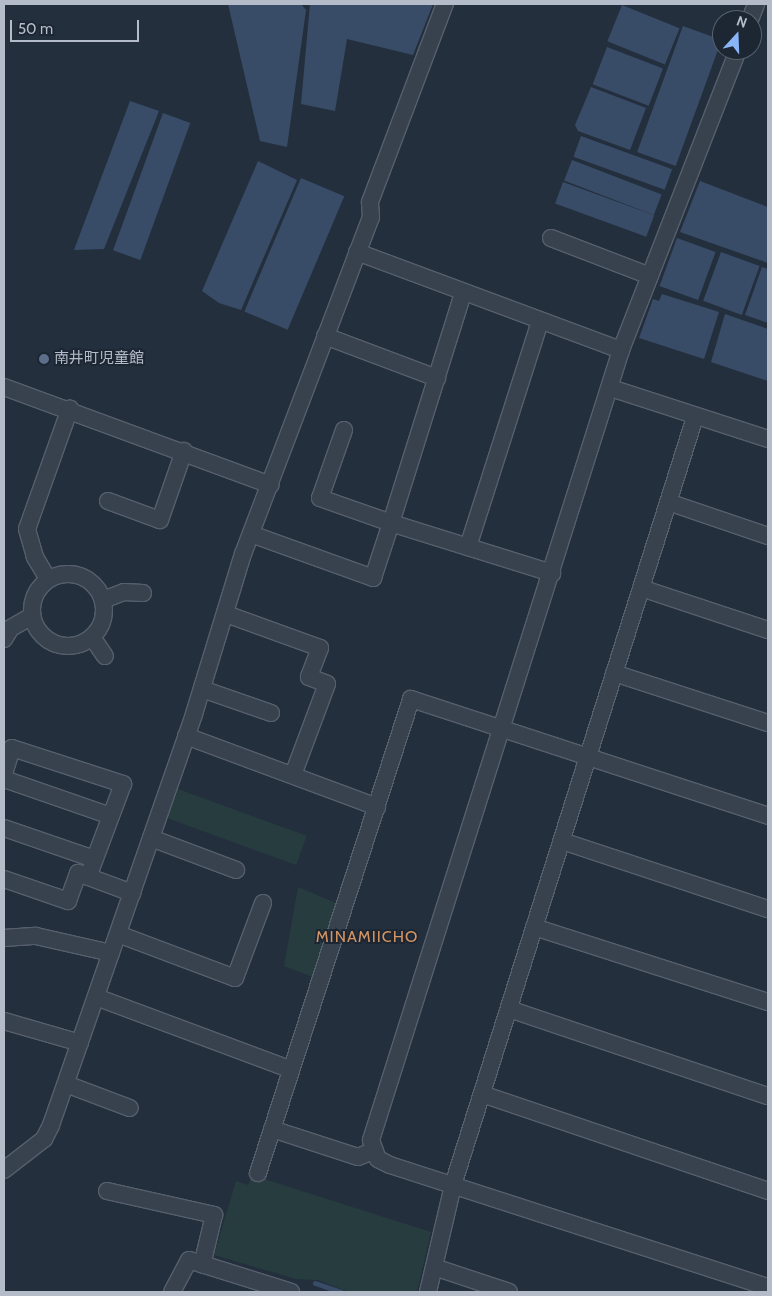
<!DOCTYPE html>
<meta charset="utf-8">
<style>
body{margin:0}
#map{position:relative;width:772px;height:1296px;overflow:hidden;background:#242f3e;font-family:Cabin,"Noto Sans JP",sans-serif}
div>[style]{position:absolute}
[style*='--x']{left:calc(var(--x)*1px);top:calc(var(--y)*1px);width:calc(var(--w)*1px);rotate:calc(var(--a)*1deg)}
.green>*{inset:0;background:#263c3f;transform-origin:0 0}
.water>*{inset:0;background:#394c67;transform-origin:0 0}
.stream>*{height:5px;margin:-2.5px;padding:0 2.5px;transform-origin:2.5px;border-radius:2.5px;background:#394c67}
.roads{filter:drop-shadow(1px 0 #565f6c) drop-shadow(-1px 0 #565f6c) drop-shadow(0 1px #565f6c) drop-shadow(0 -1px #565f6c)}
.minor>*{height:16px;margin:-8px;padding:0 8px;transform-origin:8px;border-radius:8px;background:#38414e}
.minor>.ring{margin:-8px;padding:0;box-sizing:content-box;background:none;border:16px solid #38414e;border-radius:50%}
.dots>*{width:14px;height:14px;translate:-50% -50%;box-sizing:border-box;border:2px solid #1d2633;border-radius:50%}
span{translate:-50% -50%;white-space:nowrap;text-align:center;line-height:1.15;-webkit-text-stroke:4px #1d2633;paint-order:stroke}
.poi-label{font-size:15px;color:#b4bcc9}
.left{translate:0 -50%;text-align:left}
.neighbourhood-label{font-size:16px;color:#d59563;letter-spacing:1px}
.frame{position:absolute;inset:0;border:5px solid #b4bcc9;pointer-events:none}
.north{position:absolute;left:712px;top:10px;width:50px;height:50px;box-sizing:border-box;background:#1d2633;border:1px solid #59626f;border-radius:50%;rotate:20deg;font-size:14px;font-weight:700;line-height:20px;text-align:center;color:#b4bcc9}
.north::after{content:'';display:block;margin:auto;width:18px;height:22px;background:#8ab4f8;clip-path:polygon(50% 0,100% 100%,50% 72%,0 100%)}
.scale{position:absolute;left:10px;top:20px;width:129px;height:22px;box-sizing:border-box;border:2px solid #b4bcc9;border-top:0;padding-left:6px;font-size:15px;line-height:18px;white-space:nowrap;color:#b4bcc9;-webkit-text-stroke:4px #1d2633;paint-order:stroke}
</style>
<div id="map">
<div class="green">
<i style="left:178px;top:789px;width:137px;height:31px;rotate:20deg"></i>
<i style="clip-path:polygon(298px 887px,338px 904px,315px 978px,284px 966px)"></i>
<i style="clip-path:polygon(252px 1175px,431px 1232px,417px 1292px,349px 1292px,318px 1280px,296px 1279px,214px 1255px,236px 1181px,248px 1185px)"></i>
</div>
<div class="water">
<i style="clip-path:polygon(228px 4px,301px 4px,306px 10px,287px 147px,260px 141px)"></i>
<i style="clip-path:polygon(310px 4px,433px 4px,413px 55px,347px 39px,335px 111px,301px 104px)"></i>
<i style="left:622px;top:5px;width:62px;height:39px;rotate:22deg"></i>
<i style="left:683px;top:26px;width:41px;height:134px;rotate:20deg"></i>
<i style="left:607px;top:47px;width:60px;height:40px;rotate:21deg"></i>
<i style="clip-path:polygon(591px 87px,646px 108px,630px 150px,578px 131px,575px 125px)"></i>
<i style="clip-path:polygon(130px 101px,159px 111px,104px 249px,74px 250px)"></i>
<i style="left:163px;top:113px;width:29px;height:146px;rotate:20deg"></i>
<i style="left:581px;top:136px;width:97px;height:22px;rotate:20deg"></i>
<i style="left:572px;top:160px;width:96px;height:22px;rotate:21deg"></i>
<i style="clip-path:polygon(258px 161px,297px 180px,241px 310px,219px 303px,202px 291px)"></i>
<i style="left:301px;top:178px;width:47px;height:145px;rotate:23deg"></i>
<i style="clip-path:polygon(700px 181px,768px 207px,768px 263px,680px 232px)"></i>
<i style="left:563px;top:182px;width:97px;height:23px;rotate:20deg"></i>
<i style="left:677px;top:238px;width:41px;height:51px;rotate:20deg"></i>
<i style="left:721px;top:252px;width:41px;height:52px;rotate:20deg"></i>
<i style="clip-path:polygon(762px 267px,768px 269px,768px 323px,745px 315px)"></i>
<i style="clip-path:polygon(662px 294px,719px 312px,704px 359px,639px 338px,653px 299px,659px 301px)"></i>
<i style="clip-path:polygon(725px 314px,768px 329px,768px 381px,711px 362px)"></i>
</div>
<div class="stream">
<i style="--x:315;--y:1283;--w:28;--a:19"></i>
</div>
<div class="roads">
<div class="minor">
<i style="--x:750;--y:20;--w:17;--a:-69"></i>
<i style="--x:738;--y:50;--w:322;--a:111.3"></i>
<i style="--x:621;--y:350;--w:829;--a:107.56"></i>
<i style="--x:371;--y:1140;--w:20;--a:70"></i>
<i style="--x:378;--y:1159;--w:13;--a:27"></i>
<i style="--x:390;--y:1165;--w:397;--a:17.9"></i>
<i style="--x:551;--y:238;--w:106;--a:21"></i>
<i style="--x:357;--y:252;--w:282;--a:20.4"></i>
<i style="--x:325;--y:336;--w:120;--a:20.6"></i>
<i style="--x:4;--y:387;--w:284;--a:20.2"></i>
<i style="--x:611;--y:388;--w:165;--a:18"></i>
<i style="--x:344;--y:430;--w:72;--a:109.4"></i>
<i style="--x:320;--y:498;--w:75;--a:19.4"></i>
<i style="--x:391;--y:523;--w:241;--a:-72.6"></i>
<i style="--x:108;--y:501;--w:55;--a:20.1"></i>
<i style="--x:160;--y:520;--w:73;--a:-70.8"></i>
<i style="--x:668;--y:502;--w:106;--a:18.8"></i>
<i style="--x:251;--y:534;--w:130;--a:19.8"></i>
<i style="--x:373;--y:578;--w:58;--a:-71.9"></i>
<i style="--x:391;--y:523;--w:169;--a:17.3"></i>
<i style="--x:468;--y:547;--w:236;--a:-72.3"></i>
<i class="ring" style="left:32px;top:574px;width:56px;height:56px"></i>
<i style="--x:48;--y:579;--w:26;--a:-121"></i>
<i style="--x:35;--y:557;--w:29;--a:-106"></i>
<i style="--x:27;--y:529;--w:128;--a:-70.4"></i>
<i style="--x:641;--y:588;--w:134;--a:18.3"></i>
<i style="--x:103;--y:600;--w:22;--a:-21"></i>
<i style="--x:124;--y:592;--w:19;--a:3"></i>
<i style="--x:226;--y:614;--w:100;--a:19.9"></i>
<i style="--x:320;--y:648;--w:31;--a:111"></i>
<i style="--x:309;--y:677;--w:19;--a:21"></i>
<i style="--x:327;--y:684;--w:97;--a:110.5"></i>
<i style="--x:92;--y:637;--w:23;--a:56"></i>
<i style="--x:4;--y:639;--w:13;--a:-58"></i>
<i style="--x:11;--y:628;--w:24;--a:-30"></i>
<i style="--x:614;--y:673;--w:162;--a:18"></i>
<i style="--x:202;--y:689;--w:73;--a:19.2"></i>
<i style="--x:186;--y:736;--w:204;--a:20.4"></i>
<i style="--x:4;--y:774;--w:27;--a:-73"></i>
<i style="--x:12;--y:748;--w:117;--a:18"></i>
<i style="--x:123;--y:784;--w:99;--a:110.6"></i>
<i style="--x:4;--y:779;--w:113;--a:19.1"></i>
<i style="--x:4;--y:828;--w:95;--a:19"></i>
<i style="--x:151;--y:838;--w:91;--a:20.6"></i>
<i style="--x:562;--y:841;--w:217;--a:18.3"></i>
<i style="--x:4;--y:879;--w:68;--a:19"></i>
<i style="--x:68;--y:901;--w:30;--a:-70"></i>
<i style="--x:78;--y:873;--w:58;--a:20.3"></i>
<i style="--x:534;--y:927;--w:246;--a:17.8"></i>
<i style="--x:118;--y:934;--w:125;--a:20.6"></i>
<i style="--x:235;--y:978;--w:80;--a:-69.5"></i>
<i style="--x:4;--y:938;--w:32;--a:-4"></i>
<i style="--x:36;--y:936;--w:77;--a:12.8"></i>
<i style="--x:96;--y:997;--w:207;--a:20.4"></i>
<i style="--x:509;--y:1009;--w:273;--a:18.6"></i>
<i style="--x:4;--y:1021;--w:79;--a:16.1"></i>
<i style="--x:66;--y:1084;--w:68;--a:20.6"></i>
<i style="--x:482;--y:1094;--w:302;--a:18.7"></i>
<i style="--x:272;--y:1129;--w:90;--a:18"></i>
<i style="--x:358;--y:1157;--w:16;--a:-22"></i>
<i style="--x:4;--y:1170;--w:51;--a:-37.8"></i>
<i style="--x:44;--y:1139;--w:16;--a:-63"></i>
<i style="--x:51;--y:1125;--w:435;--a:-70.8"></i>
<i style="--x:194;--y:714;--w:167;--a:-73"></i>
<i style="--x:243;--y:554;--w:360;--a:-69.2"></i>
<i style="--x:371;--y:217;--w:15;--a:-94"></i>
<i style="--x:370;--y:202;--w:212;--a:-69.3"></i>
<i style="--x:258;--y:1173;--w:498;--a:-72.1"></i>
<i style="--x:411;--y:699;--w:376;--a:18.1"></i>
<i style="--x:107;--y:1191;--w:110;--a:12.6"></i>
<i style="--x:214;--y:1215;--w:51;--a:103.5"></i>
<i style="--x:434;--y:1267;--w:79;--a:18.4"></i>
<i style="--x:172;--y:1292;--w:36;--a:-62"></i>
<i style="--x:189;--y:1260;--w:107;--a:17.4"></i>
<i style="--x:428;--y:1292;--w:110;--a:-76.8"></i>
<i style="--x:453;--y:1185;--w:805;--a:-72.51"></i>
</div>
</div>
<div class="dots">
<i style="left:44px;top:359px;background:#5c6f8a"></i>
</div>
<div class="poi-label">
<span class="left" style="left:54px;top:359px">南井町児童館</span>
</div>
<div class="neighbourhood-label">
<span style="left:367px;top:937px">MINAMIICHO</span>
</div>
<div class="frame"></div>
<div class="north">N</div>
<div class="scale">50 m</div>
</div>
